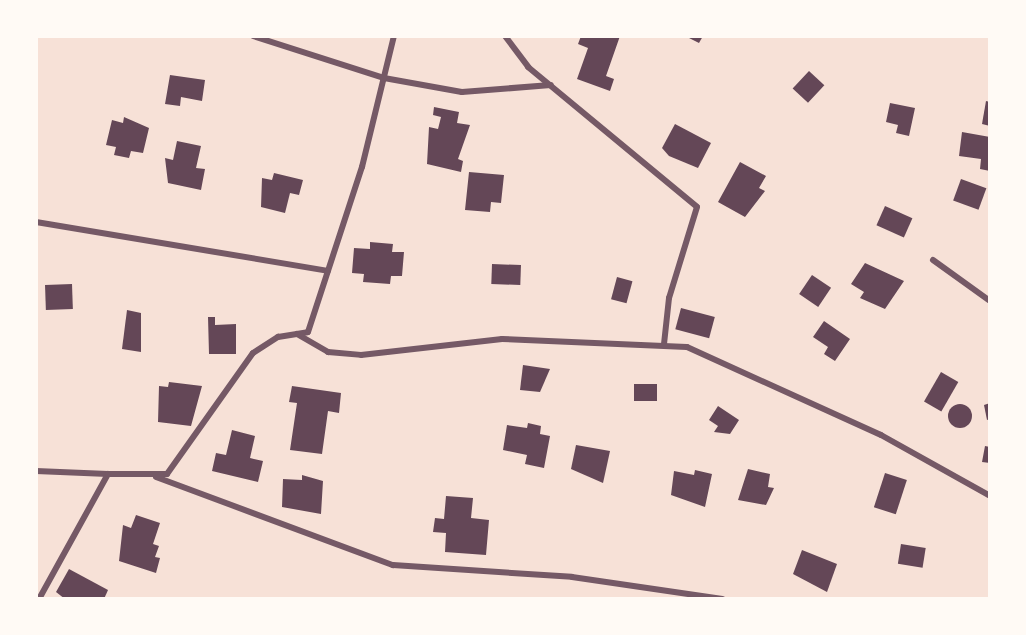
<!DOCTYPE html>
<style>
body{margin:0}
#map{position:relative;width:1026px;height:635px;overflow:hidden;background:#f7e1d7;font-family:Manrope,sans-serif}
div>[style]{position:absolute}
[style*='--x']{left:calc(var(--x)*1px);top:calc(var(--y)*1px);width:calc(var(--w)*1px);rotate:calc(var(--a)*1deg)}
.building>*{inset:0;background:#644757;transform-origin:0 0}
.round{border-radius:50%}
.minor>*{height:6px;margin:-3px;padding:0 3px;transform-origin:3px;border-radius:3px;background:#755966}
span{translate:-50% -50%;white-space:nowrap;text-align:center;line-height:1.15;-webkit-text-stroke:5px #fffaf5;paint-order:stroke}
.frame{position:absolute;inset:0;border:38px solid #fffaf5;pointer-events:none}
</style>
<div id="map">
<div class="building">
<i style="clip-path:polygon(581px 36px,620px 36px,606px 76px,614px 79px,610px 91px,577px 79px,588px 48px,578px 44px)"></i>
<i style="clip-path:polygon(685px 36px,703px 36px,699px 43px)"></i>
<i style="left:809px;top:71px;width:21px;height:24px;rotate:43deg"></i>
<i style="clip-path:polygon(170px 75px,205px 80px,202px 101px,181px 97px,180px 106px,165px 104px)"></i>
<i style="clip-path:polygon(986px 101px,990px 102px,990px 126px,982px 124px)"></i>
<i style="clip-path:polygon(890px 103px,915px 108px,909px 136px,896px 133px,898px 125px,886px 122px)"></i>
<i style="clip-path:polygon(434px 107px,459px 112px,457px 123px,470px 125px,458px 159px,463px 161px,461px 172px,427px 164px,429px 127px,438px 129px,441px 117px,433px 115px)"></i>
<i style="clip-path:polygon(124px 117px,149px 128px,143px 153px,131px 151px,129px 158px,114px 155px,116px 147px,106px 145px,112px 120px,123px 123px)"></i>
<i style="clip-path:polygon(675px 124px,711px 143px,698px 168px,669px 156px,662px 148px)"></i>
<i style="clip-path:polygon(962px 132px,990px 137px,990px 171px,980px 169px,981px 159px,959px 156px)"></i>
<i style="clip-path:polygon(177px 141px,201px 146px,196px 168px,205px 169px,201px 190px,168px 183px,165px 158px,173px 160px)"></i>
<i style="clip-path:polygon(740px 162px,766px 176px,759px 188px,765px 191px,745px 217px,718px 202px)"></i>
<i style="clip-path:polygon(469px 172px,504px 175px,501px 203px,491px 202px,490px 212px,465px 210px)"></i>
<i style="clip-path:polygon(274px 173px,303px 180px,299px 195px,290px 193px,285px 213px,261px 207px,262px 178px,272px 180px)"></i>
<i style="left:961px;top:179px;width:27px;height:23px;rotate:20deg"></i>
<i style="left:885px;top:206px;width:30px;height:21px;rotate:24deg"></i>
<i style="clip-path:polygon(370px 242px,393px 244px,392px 252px,404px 252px,402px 276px,391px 276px,390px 284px,363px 282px,364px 274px,352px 273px,354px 248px,370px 249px)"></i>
<i style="clip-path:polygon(865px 263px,904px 281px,885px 309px,860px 298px,864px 292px,851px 284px)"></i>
<i style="left:492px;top:264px;width:29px;height:20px;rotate:2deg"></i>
<i style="left:812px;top:275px;width:23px;height:23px;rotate:34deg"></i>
<i style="left:617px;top:277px;width:16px;height:23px;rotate:15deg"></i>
<i style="left:72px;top:284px;width:25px;height:27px;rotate:88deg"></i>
<i style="left:681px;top:308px;width:35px;height:22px;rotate:15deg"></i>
<i style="clip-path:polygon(127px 310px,141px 313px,141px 352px,122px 349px)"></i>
<i style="clip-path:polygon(208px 317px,215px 317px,215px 325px,236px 324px,236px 354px,209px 354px)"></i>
<i style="clip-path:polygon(824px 321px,850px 339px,835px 361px,824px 354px,828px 347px,813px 337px)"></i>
<i style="clip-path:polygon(523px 365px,550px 369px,540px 392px,520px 390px)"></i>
<i style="left:941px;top:372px;width:20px;height:34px;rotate:30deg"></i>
<i style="clip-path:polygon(169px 382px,202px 386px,191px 426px,158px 422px,159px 386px,168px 387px)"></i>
<i style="left:634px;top:384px;width:23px;height:17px"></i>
<i style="clip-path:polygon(292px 386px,341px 393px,339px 413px,328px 411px,322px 454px,290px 450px,297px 403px,289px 402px)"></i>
<i style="clip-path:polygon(990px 403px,990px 419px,987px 420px,984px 405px)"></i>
<i class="round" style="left:948px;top:404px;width:24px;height:24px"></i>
<i style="clip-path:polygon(718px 406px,739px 420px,730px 434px,714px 432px,718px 426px,709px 420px)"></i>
<i style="clip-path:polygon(528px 423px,541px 426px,540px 434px,550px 436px,544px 468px,525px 464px,527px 455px,503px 450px,507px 425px,527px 428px)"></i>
<i style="clip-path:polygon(232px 430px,255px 436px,250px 458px,263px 461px,258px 482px,212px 471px,216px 453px,226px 455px)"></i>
<i style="clip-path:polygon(576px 445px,610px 451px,603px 483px,571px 469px)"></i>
<i style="clip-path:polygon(985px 446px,990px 447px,990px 463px,982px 462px)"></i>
<i style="clip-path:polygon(748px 469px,770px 474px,768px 487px,774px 488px,766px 505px,738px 500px)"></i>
<i style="clip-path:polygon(695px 470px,712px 474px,705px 507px,671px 495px,674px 471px,694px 475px)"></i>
<i style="left:885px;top:473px;width:23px;height:36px;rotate:18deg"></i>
<i style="clip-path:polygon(302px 475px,323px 481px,321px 514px,282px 507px,283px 479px,302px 480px)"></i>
<i style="clip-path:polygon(446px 496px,473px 498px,471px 518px,489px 520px,486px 555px,445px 552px,446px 533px,433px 532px,435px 518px,444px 519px)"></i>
<i style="clip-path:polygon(136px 515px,160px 523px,153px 544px,159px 546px,155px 557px,160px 558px,156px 573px,119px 561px,123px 525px,131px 528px)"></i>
<i style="left:901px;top:544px;width:25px;height:20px;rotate:9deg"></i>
<i style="clip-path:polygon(802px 550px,837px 564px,827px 592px,793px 574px)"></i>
<i style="clip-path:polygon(69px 569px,108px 590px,104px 599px,65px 599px,56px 592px)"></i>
</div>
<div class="minor">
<i style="--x:253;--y:36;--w:138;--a:17.8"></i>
<i style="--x:384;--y:78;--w:79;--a:10.2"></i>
<i style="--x:462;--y:92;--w:89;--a:-4.5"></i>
<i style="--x:505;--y:36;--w:39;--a:53"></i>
<i style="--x:528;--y:67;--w:219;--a:39.6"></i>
<i style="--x:697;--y:207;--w:95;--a:107.1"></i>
<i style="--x:669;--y:298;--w:46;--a:96.2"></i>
<i style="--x:36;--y:222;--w:296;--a:9.5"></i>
<i style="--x:933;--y:260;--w:70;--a:35.7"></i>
<i style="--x:297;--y:334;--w:36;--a:30"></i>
<i style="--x:328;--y:352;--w:33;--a:5"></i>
<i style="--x:361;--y:355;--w:142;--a:-6.5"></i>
<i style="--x:502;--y:339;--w:185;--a:2.5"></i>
<i style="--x:687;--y:347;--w:213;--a:24.4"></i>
<i style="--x:881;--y:435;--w:125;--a:29.2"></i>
<i style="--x:36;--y:471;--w:72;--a:2.4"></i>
<i style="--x:156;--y:477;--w:253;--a:20.4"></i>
<i style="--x:393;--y:565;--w:179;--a:3.8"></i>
<i style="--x:572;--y:577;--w:152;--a:8.3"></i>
<i style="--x:39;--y:599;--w:143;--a:-61.1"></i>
<i style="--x:108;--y:474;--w:59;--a:0"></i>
<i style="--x:167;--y:474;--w:148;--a:-54.6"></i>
<i style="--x:253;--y:353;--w:30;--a:-33"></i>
<i style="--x:278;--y:337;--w:30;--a:-9"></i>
<i style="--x:308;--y:332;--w:174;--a:-71.9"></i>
<i style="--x:362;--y:167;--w:135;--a:-76.3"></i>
</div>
<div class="frame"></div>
</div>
